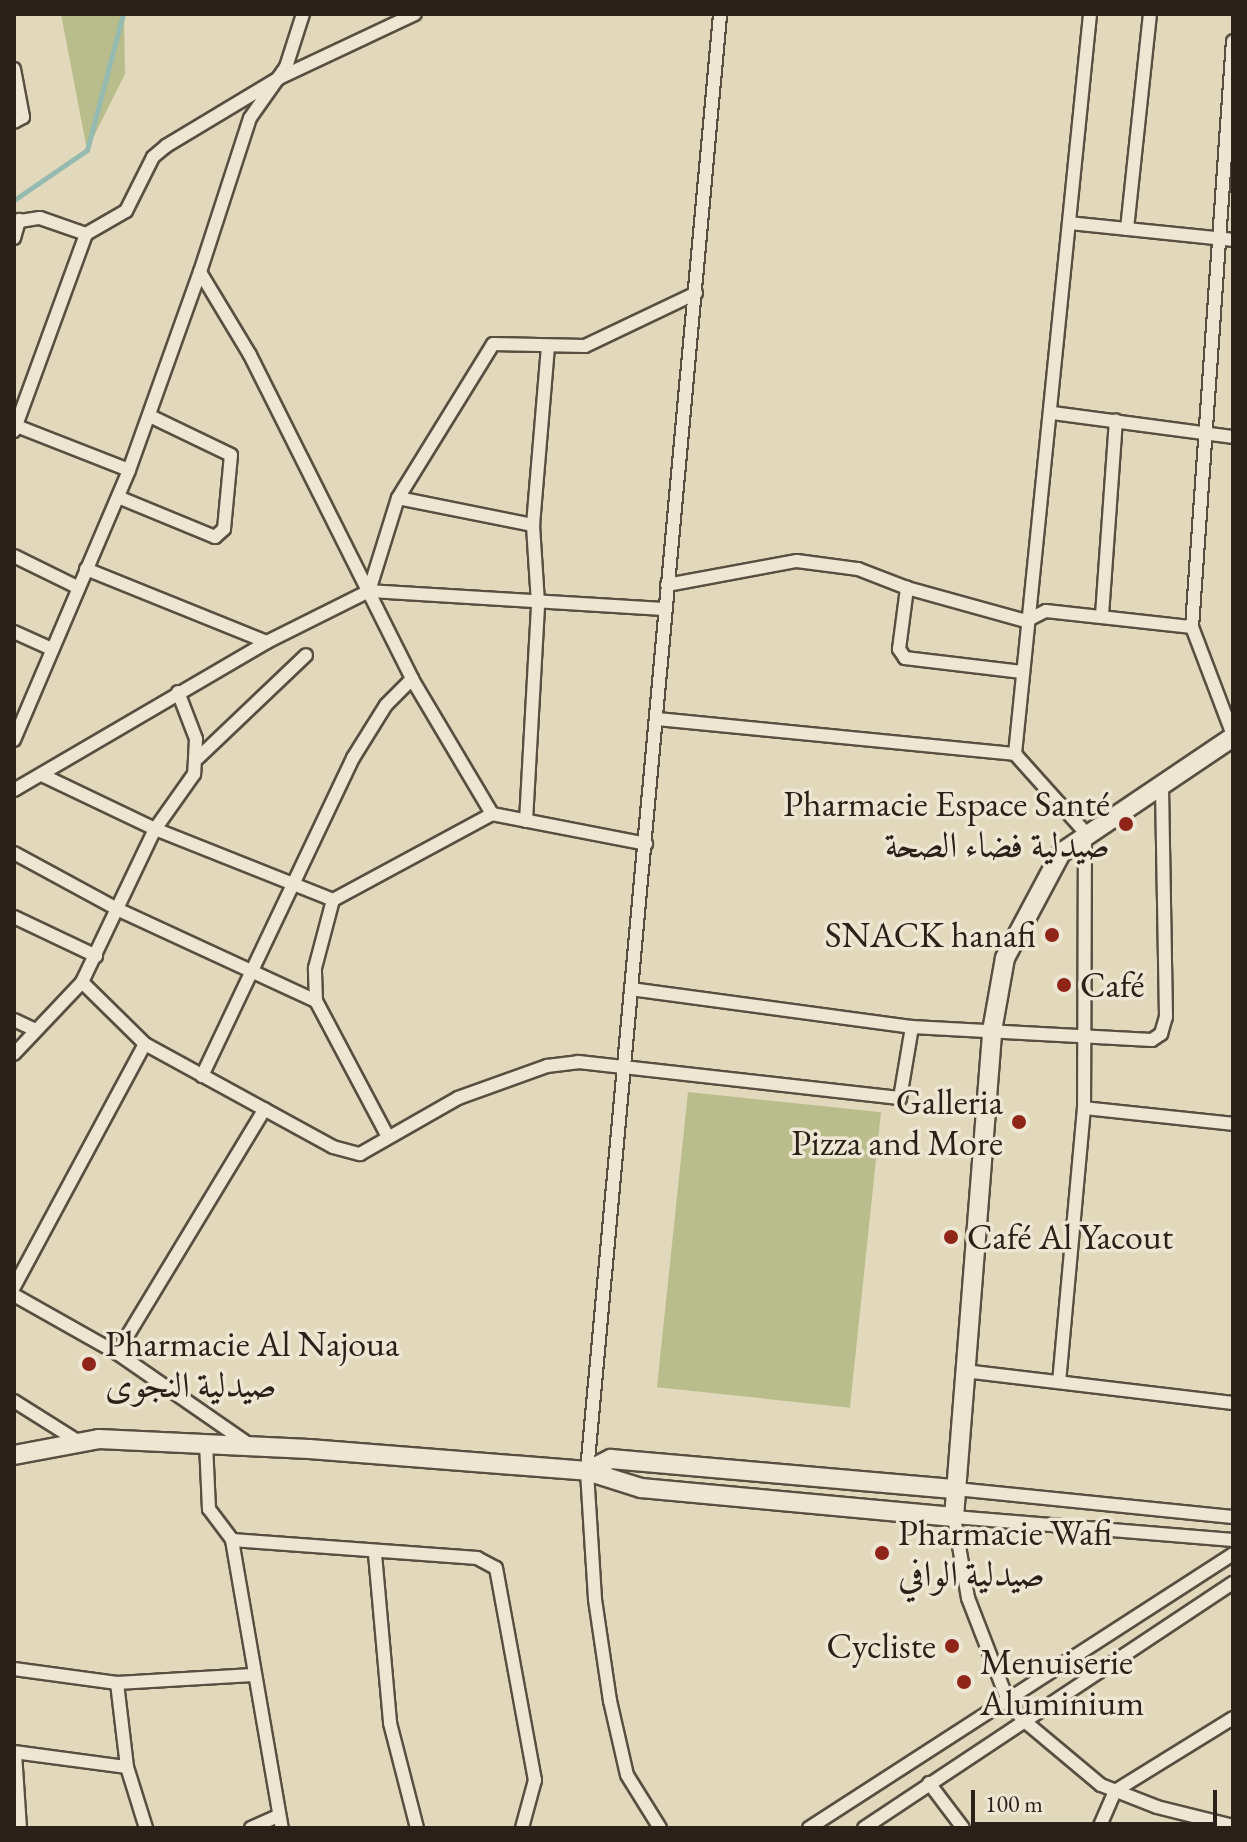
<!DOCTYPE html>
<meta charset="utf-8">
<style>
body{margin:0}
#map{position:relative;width:1247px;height:1842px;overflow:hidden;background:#e2d8bb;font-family:"EB Garamond",Amiri,serif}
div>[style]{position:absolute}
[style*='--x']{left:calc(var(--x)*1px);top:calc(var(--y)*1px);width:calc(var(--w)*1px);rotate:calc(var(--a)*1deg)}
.green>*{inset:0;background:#b9bd8c;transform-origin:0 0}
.stream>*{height:5px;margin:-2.5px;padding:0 2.5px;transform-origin:2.5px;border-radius:2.5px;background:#95bab0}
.roads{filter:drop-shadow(2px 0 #584f41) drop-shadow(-2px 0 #584f41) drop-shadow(0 2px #584f41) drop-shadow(0 -2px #584f41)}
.street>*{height:12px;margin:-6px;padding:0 6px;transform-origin:6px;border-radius:6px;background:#ece6d3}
.secondary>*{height:18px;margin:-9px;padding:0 9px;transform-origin:9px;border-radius:9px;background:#ece6d3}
.dots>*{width:22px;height:22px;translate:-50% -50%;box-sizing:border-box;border:4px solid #ece6d3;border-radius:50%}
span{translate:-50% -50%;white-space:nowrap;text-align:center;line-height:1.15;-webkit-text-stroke:7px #ece6d3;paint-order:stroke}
.poi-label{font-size:36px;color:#2a2118}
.right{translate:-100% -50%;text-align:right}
.left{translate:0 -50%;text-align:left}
.frame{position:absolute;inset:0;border:16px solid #2a2118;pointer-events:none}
.scale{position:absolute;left:971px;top:1790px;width:246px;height:36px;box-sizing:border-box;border:4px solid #2a2118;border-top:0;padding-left:10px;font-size:24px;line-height:28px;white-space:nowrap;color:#2a2118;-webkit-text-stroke:6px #ece6d3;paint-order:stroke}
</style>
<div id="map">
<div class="green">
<i style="clip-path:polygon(61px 14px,124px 14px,125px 74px,87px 150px)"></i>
<i style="left:688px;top:1092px;width:194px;height:297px;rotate:6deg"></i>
</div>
<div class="stream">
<i style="--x:14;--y:200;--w:88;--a:-34.4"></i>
<i style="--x:87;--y:150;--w:141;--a:-75.2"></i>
</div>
<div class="roads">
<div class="street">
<i style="--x:303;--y:14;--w:56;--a:107.8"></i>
<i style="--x:286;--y:67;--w:62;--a:125.2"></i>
<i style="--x:250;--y:118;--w:162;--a:108"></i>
<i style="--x:200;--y:272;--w:97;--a:58.9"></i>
<i style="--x:250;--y:355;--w:362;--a:63.4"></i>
<i style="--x:412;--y:679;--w:157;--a:59.3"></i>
<i style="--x:14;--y:69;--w:49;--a:79.4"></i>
<i style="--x:23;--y:117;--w:10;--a:151"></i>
<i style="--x:14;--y:222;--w:26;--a:-9"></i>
<i style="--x:40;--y:218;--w:49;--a:19.2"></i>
<i style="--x:86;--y:234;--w:46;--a:-29.9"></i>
<i style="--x:126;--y:211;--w:60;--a:-63.4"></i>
<i style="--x:153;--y:157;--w:17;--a:-40"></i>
<i style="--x:166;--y:146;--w:132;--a:-31"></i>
<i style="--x:279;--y:78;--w:150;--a:-25.2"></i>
<i style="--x:1069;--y:223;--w:165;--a:5.9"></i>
<i style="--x:1127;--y:229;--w:216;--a:-83.9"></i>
<i style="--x:14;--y:238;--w:19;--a:-74"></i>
<i style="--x:1053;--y:413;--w:182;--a:7.6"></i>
<i style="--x:14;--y:425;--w:123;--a:21.4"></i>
<i style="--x:14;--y:431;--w:210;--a:-69.9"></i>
<i style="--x:118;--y:497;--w:105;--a:22.4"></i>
<i style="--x:215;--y:537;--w:12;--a:-42"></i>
<i style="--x:224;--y:529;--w:74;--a:-84.6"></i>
<i style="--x:231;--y:455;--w:90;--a:-154.3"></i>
<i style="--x:398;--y:498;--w:138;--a:11.3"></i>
<i style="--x:14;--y:556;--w:70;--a:26.2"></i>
<i style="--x:86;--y:569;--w:195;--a:22"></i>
<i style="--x:667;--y:585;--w:132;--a:-10.5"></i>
<i style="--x:797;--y:561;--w:62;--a:7.5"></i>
<i style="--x:858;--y:569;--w:53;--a:21.2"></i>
<i style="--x:369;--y:591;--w:97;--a:-72.7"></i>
<i style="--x:398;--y:498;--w:181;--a:-58.3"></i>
<i style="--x:493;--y:344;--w:92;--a:1.2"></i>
<i style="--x:585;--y:346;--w:123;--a:-25.5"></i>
<i style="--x:1102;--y:615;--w:195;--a:-85.9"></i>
<i style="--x:1192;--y:627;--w:587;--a:-86"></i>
<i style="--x:14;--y:632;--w:42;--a:24.1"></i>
<i style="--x:1022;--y:672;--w:118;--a:-173.2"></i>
<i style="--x:905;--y:658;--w:11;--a:-124"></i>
<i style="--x:899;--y:649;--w:62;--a:-82.5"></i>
<i style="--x:907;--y:588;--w:123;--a:15.5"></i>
<i style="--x:1026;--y:621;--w:22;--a:-27"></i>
<i style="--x:1046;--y:611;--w:147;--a:6.3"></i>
<i style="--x:1192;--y:627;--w:116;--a:69.2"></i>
<i style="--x:178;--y:692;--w:50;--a:69"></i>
<i style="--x:196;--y:739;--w:35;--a:93"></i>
<i style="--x:194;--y:774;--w:67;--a:125.3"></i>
<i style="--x:155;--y:829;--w:170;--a:115.5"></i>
<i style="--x:82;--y:982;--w:88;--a:44.5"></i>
<i style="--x:145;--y:1044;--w:214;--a:28.7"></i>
<i style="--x:333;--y:1147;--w:28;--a:15"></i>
<i style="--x:360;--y:1154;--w:113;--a:-29.7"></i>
<i style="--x:458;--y:1098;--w:95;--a:-19.8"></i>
<i style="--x:547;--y:1066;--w:31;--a:-7"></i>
<i style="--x:578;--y:1062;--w:324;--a:6.4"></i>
<i style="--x:900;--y:1098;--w:72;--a:-80.4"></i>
<i style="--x:658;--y:719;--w:359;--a:5.6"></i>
<i style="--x:1015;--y:754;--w:105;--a:48.1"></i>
<i style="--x:1085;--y:832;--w:276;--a:90.2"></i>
<i style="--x:1084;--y:1108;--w:275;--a:95.2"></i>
<i style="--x:14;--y:740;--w:293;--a:-66.9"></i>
<i style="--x:129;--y:470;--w:210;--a:-70.3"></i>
<i style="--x:1015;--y:754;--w:744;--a:-84.21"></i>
<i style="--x:198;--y:758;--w:149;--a:-43.6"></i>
<i style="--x:42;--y:775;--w:125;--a:25.5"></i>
<i style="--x:155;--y:829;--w:192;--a:21.7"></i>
<i style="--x:14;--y:790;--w:293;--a:-30.3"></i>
<i style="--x:267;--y:642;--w:114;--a:-26.6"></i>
<i style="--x:369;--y:591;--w:297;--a:3.5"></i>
<i style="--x:526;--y:821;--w:218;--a:-86.8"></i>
<i style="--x:538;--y:603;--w:78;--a:-93.7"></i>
<i style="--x:533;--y:525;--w:180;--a:-85.2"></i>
<i style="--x:14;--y:853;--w:119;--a:28.5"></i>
<i style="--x:119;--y:910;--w:217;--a:24.8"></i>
<i style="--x:14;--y:917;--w:91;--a:25.4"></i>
<i style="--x:631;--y:989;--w:284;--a:7.7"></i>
<i style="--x:912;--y:1027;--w:240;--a:3.1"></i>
<i style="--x:1152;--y:1040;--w:11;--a:-34"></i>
<i style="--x:1161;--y:1034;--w:18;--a:-74"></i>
<i style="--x:1166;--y:1017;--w:235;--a:-91"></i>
<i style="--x:14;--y:1020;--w:23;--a:25"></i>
<i style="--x:14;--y:1054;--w:99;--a:-46.6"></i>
<i style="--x:202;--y:1076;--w:352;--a:-64.6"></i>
<i style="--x:353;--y:758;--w:62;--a:-58.1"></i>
<i style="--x:386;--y:705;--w:37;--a:-45"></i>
<i style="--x:1084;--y:1108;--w:150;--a:6.1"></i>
<i style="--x:387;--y:1135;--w:152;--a:-117.9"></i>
<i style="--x:316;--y:1001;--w:33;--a:-92"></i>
<i style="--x:315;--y:968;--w:70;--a:-75.2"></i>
<i style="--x:333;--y:900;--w:181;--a:-28.4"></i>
<i style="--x:492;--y:814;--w:157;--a:11"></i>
<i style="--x:14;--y:1287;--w:276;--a:-61.7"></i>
<i style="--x:14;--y:1295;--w:118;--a:29.4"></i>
<i style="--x:117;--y:1353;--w:162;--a:34.7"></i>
<i style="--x:117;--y:1353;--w:285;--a:-58.8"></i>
<i style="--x:964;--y:1371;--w:271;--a:6.8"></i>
<i style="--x:14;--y:1401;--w:77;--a:32.2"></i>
<i style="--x:206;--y:1443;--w:66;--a:87.4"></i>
<i style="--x:209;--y:1509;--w:39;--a:53"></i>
<i style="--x:232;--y:1540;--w:292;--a:80.2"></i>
<i style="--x:956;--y:1489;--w:278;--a:5.8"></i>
<i style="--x:232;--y:1540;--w:246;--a:4.2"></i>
<i style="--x:477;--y:1558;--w:21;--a:28"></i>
<i style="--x:496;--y:1568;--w:216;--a:79.6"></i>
<i style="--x:535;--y:1780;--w:50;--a:105.2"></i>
<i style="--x:1233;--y:1540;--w:280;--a:-175.3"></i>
<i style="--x:954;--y:1517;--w:82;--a:80.2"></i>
<i style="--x:968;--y:1598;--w:105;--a:68.8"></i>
<i style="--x:1006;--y:1696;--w:28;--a:55"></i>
<i style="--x:1022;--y:1719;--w:103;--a:39.9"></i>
<i style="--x:1101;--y:1785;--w:60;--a:21.4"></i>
<i style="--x:1157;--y:1807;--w:78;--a:14"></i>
<i style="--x:375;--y:1554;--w:170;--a:84.9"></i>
<i style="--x:390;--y:1723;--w:108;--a:75.6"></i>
<i style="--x:14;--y:1669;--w:104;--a:7.7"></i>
<i style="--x:117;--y:1683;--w:136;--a:-3.4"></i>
<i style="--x:117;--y:1683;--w:85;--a:83.2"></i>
<i style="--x:127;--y:1767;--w:64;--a:72.7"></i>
<i style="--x:14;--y:1752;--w:114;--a:7.6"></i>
<i style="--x:15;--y:1753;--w:75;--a:86.2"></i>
<i style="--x:929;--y:1783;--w:56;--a:52.9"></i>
<i style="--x:251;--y:1828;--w:30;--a:-24"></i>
<i style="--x:660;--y:1828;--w:62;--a:-121.9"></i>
<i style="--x:627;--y:1775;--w:76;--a:-102.9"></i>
<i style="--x:610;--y:1701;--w:103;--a:-98.4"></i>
<i style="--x:595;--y:1599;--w:128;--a:-93.6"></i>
<i style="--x:587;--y:1471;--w:1463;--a:-84.78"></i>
<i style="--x:809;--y:1828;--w:505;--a:-32.87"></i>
<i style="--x:864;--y:1828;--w:443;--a:-33.6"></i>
<i style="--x:1099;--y:1828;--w:40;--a:-66.6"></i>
<i style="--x:1115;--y:1791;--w:139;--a:-31.7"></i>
</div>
<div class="secondary">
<i style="--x:14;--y:1455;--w:86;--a:-10.7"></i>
<i style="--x:99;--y:1439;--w:210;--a:2.7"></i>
<i style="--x:309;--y:1449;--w:279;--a:4.5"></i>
<i style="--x:587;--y:1471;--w:57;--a:17.5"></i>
<i style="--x:641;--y:1488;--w:314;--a:5.3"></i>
<i style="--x:954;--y:1517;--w:487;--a:-85.5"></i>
<i style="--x:992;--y:1031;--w:74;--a:-79.9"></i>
<i style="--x:1005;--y:958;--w:119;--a:-61.9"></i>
<i style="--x:1061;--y:853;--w:207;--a:-34"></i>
<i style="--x:587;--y:1471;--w:27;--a:-27"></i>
<i style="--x:611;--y:1459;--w:346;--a:5"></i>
</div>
</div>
<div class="dots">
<i style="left:1126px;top:824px;background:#8f2418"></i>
<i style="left:1052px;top:935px;background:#8f2418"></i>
<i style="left:1064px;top:985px;background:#8f2418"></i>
<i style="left:1019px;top:1122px;background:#8f2418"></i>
<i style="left:951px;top:1237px;background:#8f2418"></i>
<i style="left:89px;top:1364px;background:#8f2418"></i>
<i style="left:882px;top:1553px;background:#8f2418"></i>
<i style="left:952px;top:1646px;background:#8f2418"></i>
<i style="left:964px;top:1682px;background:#8f2418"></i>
</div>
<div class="poi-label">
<span class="right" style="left:1110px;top:824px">Pharmacie Espace Santé<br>صيدلية فضاء الصحة</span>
<span class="right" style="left:1036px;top:935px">SNACK hanafi</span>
<span class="left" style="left:1080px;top:985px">Café</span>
<span class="right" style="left:1003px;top:1122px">Galleria<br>Pizza and More</span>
<span class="left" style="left:967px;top:1237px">Café Al Yacout</span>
<span class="left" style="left:105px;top:1364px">Pharmacie Al Najoua<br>صيدلية النجوى</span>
<span class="left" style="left:898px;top:1553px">Pharmacie Wafi<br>صيدلية الوافي</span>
<span class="right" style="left:936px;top:1646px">Cycliste</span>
<span class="left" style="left:980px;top:1682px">Menuiserie<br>Aluminium</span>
</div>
<div class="frame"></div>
<div class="scale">100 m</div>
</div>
